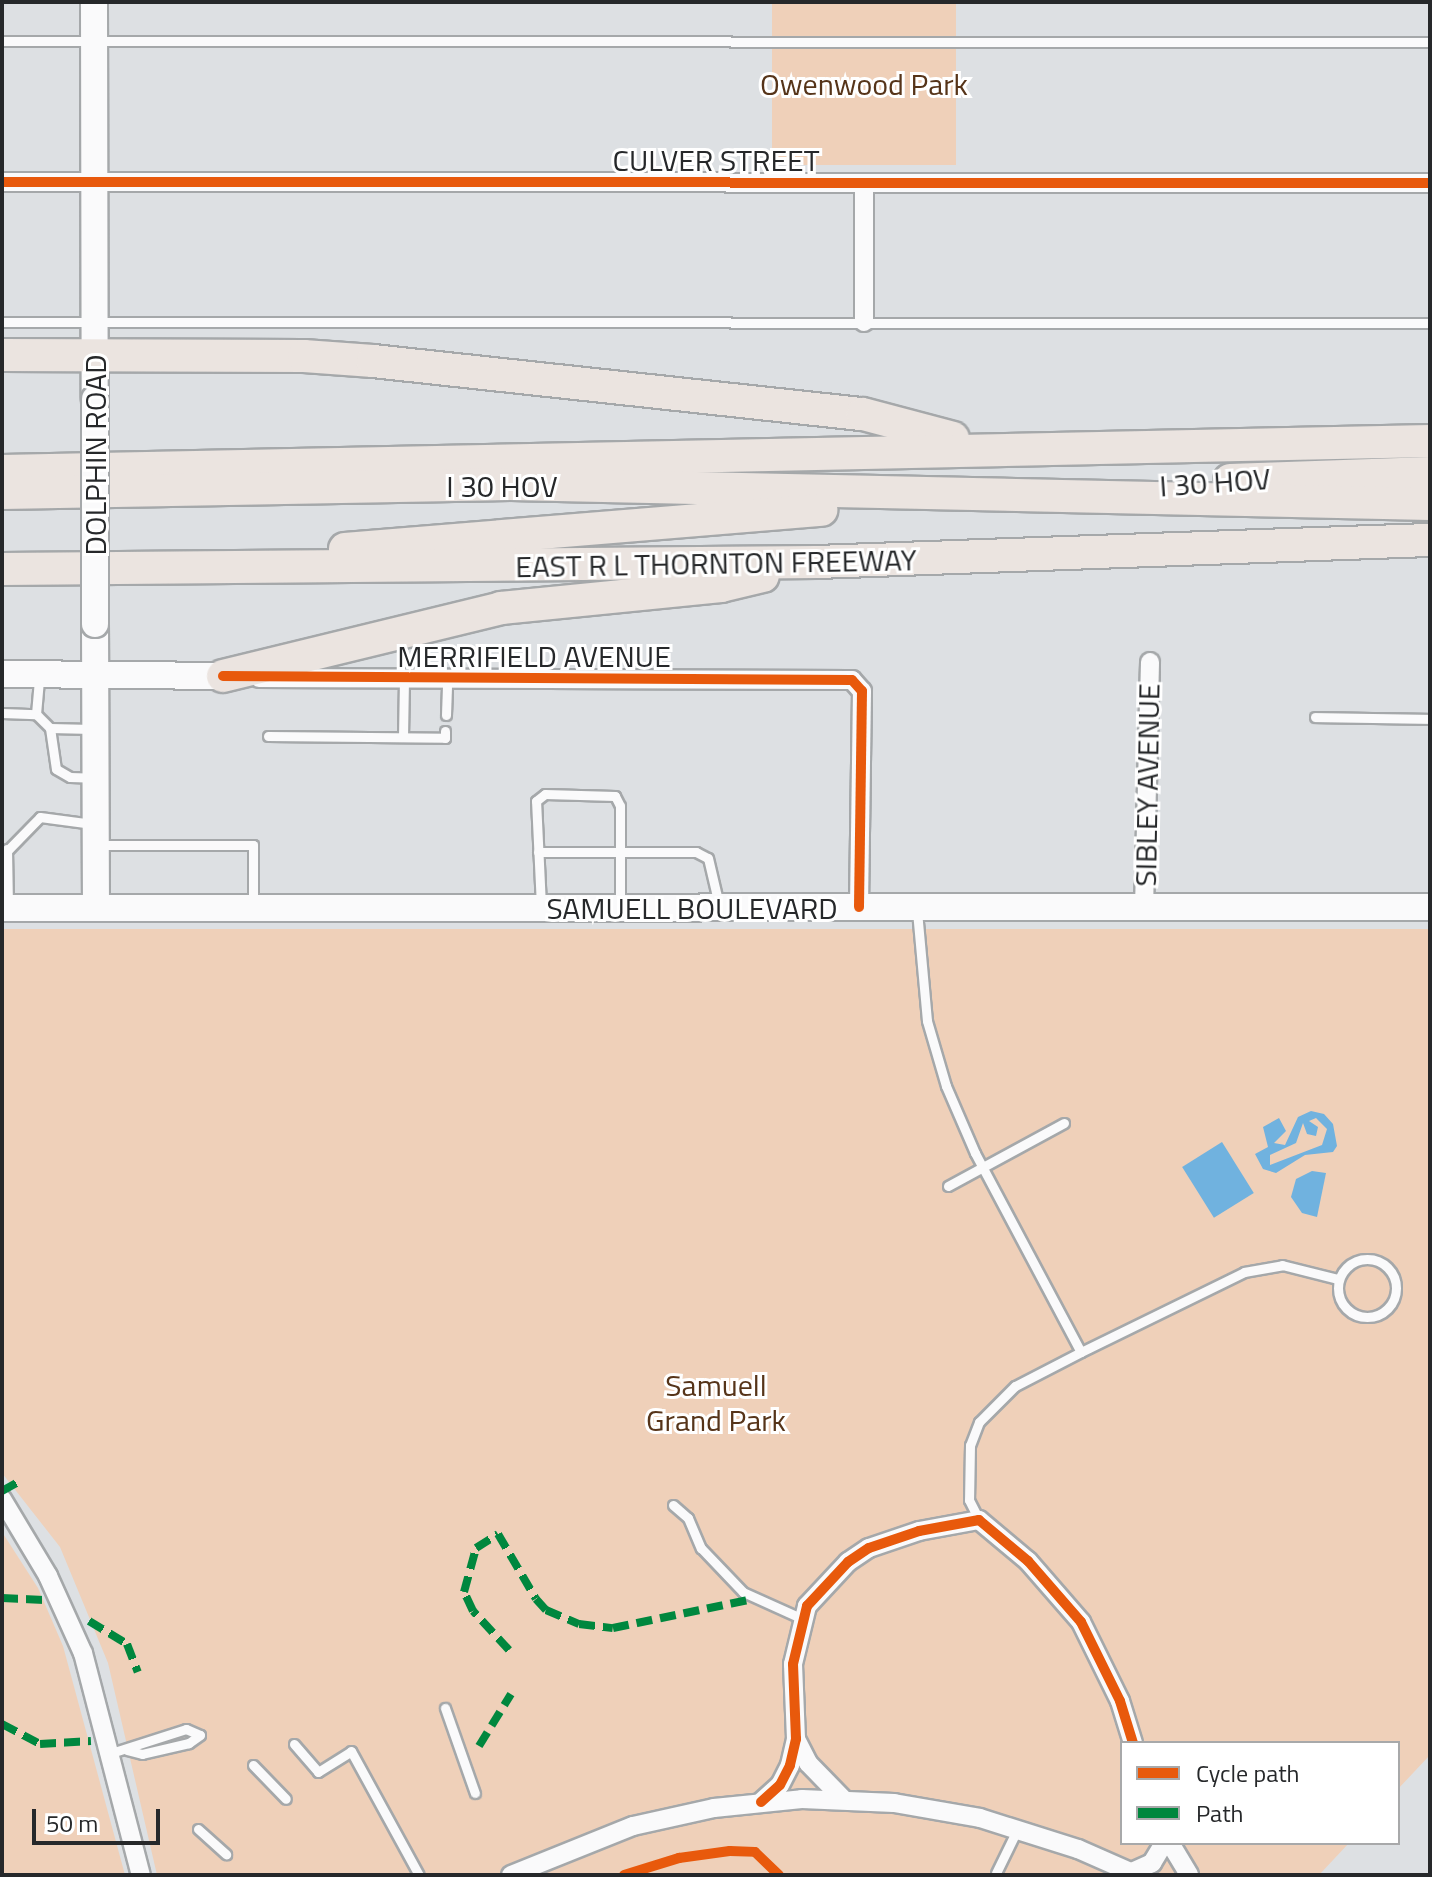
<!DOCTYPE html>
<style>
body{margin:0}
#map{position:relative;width:1432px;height:1877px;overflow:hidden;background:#dde0e3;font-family:"Titillium Web",sans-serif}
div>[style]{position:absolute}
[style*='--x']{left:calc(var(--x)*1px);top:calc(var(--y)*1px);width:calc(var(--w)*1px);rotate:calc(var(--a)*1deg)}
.green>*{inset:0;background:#efd0b9;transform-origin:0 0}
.water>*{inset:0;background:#70b2df;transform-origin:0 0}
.roads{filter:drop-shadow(2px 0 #a5a8aa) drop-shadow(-2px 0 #a5a8aa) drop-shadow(0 2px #a5a8aa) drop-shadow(0 -2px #a5a8aa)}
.service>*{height:9px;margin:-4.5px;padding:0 4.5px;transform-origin:4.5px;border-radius:4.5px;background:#fafafb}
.service>.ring{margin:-4.5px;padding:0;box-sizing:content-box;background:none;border:9px solid #fafafb;border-radius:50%}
.minor>*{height:18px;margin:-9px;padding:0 9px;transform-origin:9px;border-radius:9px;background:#fafafb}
.secondary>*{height:26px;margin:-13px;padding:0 13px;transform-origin:13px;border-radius:13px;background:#fafafb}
.motorway>*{height:32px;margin:-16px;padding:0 16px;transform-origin:16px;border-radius:16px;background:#ebe4e0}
.bridges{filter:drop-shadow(2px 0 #a5a8aa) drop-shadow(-2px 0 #a5a8aa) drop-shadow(0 2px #a5a8aa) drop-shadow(0 -2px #a5a8aa)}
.secondary-bridge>*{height:26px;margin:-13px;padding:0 13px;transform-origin:13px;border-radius:13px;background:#fafafb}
.quiet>*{height:8px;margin-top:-4px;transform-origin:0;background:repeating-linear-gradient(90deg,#00873e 0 16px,transparent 0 24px)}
.cycleway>*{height:10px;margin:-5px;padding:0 5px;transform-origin:5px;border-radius:5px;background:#e8590c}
span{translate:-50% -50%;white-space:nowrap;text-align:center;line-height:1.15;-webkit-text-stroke:6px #fff;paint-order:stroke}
.park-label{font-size:30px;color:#563419}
.street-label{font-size:30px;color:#26282a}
.frame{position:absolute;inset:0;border:4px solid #26282a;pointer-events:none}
.legend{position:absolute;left:1120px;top:1741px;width:280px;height:104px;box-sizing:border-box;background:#fff;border:2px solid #a8a9aa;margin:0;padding:10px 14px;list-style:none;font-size:24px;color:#26282a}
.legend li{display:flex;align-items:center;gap:16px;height:40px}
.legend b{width:40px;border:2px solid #a8a9aa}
.scale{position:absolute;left:32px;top:1809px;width:128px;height:36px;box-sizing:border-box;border:4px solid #26282a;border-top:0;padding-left:10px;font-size:24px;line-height:28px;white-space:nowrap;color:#26282a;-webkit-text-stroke:6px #fff;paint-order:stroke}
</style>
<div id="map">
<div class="green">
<i style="left:772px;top:2px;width:184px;height:163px"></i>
<i style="clip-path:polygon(2px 929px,1430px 929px,1430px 1755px,1398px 1789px,1398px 1743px,1122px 1743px,1122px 1843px,1349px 1843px,1319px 1875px,157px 1875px,108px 1663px,60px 1547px,2px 1473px)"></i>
<i style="clip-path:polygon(2px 1532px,38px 1588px,63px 1646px,125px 1875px,2px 1875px)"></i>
</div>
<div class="water">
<i style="clip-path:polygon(evenodd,1311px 1111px,1324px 1114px,1333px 1124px,1337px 1146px,1333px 1152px,1305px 1155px,1276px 1173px,1263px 1169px,1255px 1154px,1268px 1147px,1263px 1127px,1279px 1118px,1286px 1131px,1274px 1143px,1285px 1145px,1298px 1117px,1311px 1111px,1316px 1118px,1327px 1129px,1322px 1145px,1270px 1165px,1270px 1155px,1296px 1143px,1303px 1123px,1307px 1134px,1316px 1136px,1318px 1127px,1309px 1121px,1316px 1118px)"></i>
<i style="left:1222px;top:1142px;width:60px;height:47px;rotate:58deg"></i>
<i style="clip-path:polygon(1312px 1171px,1326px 1173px,1317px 1217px,1302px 1213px,1291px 1197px,1296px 1179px)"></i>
</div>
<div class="roads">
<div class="service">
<i style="--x:2;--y:41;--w:1428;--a:0.04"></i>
<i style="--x:2;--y:322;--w:1428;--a:0.04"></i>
<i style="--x:2;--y:713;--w:34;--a:2"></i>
<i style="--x:36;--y:714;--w:20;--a:45"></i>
<i style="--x:50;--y:728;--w:42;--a:1.4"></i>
<i style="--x:36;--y:714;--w:37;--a:-85"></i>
<i style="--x:446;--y:715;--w:35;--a:-88"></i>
<i style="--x:1315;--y:717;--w:115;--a:1"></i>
<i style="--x:50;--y:728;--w:41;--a:81.7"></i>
<i style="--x:56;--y:769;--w:16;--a:30"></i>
<i style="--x:70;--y:777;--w:23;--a:2"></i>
<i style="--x:268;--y:736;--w:177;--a:0.6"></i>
<i style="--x:445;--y:738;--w:7;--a:-90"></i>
<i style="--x:403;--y:737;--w:57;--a:-89"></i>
<i style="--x:98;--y:845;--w:155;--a:0"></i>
<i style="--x:253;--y:845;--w:59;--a:90"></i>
<i style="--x:7;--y:849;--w:55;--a:89"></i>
<i style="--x:538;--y:852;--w:158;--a:0"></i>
<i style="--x:696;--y:852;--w:13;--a:27"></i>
<i style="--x:708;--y:858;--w:48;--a:76.8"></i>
<i style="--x:2;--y:856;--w:54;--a:-45.7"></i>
<i style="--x:40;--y:817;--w:53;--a:7.5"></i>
<i style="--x:541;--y:906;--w:105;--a:-92.7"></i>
<i style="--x:536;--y:801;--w:11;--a:-38"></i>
<i style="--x:545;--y:794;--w:70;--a:1.6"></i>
<i style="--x:615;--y:796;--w:11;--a:63"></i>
<i style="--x:620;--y:806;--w:99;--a:90"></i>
<i style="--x:917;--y:911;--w:110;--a:84.8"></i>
<i style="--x:927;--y:1021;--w:68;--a:73.7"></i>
<i style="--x:946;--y:1086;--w:73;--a:66.6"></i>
<i style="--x:975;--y:1153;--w:225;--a:62"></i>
<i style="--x:1081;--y:1352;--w:74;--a:152.7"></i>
<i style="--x:1015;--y:1386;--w:51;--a:135"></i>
<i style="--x:979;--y:1422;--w:25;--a:111"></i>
<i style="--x:970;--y:1445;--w:55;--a:91"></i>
<i style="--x:969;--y:1500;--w:22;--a:63"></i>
<i style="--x:948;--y:1186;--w:132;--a:-28.5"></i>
<i class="ring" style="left:1338px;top:1259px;width:49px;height:49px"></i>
<i style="--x:1081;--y:1352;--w:182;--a:-26.1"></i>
<i style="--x:1244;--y:1272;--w:39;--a:-10"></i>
<i style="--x:1282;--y:1265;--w:58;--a:14"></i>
<i style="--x:673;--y:1505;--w:20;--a:41"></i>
<i style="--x:688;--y:1518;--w:33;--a:67"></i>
<i style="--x:701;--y:1548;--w:61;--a:46.3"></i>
<i style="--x:743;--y:1592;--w:66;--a:24.2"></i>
<i style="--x:445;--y:1708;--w:90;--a:70.6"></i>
<i style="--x:294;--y:1744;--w:37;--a:49"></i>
<i style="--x:318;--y:1772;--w:39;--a:-32"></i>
<i style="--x:351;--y:1751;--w:141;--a:61.3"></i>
<i style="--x:108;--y:1754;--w:82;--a:-17.8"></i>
<i style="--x:186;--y:1729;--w:15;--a:23"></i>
<i style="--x:200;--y:1735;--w:14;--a:144"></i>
<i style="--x:189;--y:1743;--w:48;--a:166.8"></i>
<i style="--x:142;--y:1754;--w:16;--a:-165"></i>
<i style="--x:253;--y:1765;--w:47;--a:45.9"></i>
<i style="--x:198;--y:1829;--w:38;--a:42"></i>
<i style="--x:996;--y:1873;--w:50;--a:-63.9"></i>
</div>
<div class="minor">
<i style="--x:2;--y:182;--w:1428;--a:0.04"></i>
<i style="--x:864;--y:322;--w:138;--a:-90"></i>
<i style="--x:259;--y:678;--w:593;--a:0.19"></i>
<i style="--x:852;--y:680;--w:15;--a:48"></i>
<i style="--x:862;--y:691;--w:216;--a:90.8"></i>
<i style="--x:1144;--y:908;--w:246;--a:-88.6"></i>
<i style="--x:2;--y:1499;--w:90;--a:59.1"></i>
<i style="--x:48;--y:1576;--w:85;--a:65.6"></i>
<i style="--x:83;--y:1653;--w:229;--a:75.4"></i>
<i style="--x:796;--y:1739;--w:27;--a:63"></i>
<i style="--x:808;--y:1763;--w:50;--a:45.8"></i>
<i style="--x:761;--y:1802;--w:25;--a:-42"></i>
<i style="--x:780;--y:1785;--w:22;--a:-63"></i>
<i style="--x:790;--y:1765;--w:27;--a:-77"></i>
<i style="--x:796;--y:1739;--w:75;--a:-92.3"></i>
<i style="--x:793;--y:1664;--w:60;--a:-76.4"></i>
<i style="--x:807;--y:1606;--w:60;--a:-47"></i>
<i style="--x:848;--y:1562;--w:25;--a:-34"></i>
<i style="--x:869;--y:1548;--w:53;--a:-18.8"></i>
<i style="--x:919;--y:1531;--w:61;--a:-10.4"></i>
<i style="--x:979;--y:1520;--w:64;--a:39.9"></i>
<i style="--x:1028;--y:1561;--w:81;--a:49"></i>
<i style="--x:1081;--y:1622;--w:88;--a:63.7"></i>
<i style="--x:1120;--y:1701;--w:44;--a:72.8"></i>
<i style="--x:1170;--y:1843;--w:37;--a:59"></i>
<i style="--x:1132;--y:1872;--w:22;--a:-24"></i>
<i style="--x:1152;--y:1863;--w:23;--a:-59"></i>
<i style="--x:511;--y:1875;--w:131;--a:-21.9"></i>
<i style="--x:633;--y:1826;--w:83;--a:-12.5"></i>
<i style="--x:714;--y:1808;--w:88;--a:-5.8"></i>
<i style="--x:802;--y:1799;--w:92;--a:2.5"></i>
<i style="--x:894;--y:1803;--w:87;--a:9.9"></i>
<i style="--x:980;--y:1818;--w:103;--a:17.6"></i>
<i style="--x:1078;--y:1849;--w:64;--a:23.8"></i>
</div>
<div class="secondary">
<i style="--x:94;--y:2;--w:397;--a:89.9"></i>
<i style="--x:95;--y:624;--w:283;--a:89.8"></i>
<i style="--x:2;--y:674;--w:221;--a:0.5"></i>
<i style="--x:2;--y:908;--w:1428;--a:-0.04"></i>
</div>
<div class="motorway">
<i style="--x:2;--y:355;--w:302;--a:0.2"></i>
<i style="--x:304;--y:356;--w:69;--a:4.1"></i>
<i style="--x:373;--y:361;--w:493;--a:6.2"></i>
<i style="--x:863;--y:414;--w:93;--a:14.9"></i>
<i style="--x:2;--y:471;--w:1428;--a:-1.2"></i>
<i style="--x:1230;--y:480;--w:200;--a:-2"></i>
<i style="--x:2;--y:493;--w:509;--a:-1.01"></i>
<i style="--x:511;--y:484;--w:919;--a:1.25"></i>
<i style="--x:345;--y:549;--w:478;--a:-4.7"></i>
<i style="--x:2;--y:569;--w:815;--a:-0.49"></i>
<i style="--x:817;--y:562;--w:613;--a:-2.06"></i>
<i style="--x:223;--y:676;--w:286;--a:-13.7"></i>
<i style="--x:501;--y:608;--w:221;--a:-5.7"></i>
<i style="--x:721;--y:586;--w:43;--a:-13.4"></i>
</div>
</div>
<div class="bridges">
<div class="secondary-bridge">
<i style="--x:95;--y:399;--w:225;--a:90"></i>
</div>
</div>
<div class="quiet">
<i style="--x:2;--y:1491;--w:21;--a:-29"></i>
<i style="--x:2;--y:1598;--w:42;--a:2.7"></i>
<i style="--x:89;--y:1621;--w:44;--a:31.2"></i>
<i style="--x:127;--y:1644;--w:30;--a:69"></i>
<i style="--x:509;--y:1650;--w:53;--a:-132.7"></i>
<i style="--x:473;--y:1611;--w:21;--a:-115"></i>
<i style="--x:464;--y:1592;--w:46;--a:-74.7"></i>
<i style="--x:476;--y:1548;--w:26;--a:-32"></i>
<i style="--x:498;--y:1534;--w:75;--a:59.7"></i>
<i style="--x:536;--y:1599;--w:15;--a:48"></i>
<i style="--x:546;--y:1610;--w:36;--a:23"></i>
<i style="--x:579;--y:1624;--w:34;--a:7"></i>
<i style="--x:613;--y:1628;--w:143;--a:-11.7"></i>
<i style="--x:2;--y:1724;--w:43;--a:27.8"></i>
<i style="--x:40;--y:1744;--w:51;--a:-3.4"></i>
<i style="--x:479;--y:1746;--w:61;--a:-58.4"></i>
</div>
<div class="cycleway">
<i style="--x:2;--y:182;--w:1428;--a:0.04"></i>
<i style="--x:223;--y:676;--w:629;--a:0.36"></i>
<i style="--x:852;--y:680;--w:15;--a:48"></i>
<i style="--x:862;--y:691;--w:216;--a:90.8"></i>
<i style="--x:761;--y:1802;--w:25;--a:-42"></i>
<i style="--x:780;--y:1785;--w:22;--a:-63"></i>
<i style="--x:790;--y:1765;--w:27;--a:-77"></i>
<i style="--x:796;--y:1739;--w:75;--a:-92.3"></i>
<i style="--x:793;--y:1664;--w:60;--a:-76.4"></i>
<i style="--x:807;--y:1606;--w:60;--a:-47"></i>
<i style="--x:848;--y:1562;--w:25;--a:-34"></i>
<i style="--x:869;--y:1548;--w:53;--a:-18.8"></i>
<i style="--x:919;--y:1531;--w:61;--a:-10.4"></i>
<i style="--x:979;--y:1520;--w:64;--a:39.9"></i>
<i style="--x:1028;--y:1561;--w:81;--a:49"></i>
<i style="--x:1081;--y:1622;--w:88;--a:63.7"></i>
<i style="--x:1120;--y:1701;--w:44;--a:72.8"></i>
<i style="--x:624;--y:1875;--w:58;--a:-17.2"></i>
<i style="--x:679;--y:1858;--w:51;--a:-7.8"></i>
<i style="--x:730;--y:1851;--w:25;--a:2"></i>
<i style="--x:755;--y:1852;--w:33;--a:44"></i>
</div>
<div class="park-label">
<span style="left:864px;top:84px">Owenwood Park</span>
<span style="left:716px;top:1402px">Samuell<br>Grand Park</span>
</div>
<div class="street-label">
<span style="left:716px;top:160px">CULVER STREET</span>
<span style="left:95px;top:455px;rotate:-90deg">DOLPHIN ROAD</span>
<span style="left:1215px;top:482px;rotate:-4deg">I 30 HOV</span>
<span style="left:502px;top:486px">I 30 HOV</span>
<span style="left:716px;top:563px;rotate:-1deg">EAST R L THORNTON FREEWAY</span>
<span style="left:534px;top:656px">MERRIFIELD AVENUE</span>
<span style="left:1147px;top:785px;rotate:-89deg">SIBLEY AVENUE</span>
<span style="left:692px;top:908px">SAMUELL BOULEVARD</span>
</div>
<div class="frame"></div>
<ul class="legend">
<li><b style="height:10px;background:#e8590c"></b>Cycle path</li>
<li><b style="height:10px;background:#00873e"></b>Path</li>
</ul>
<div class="scale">50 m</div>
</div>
